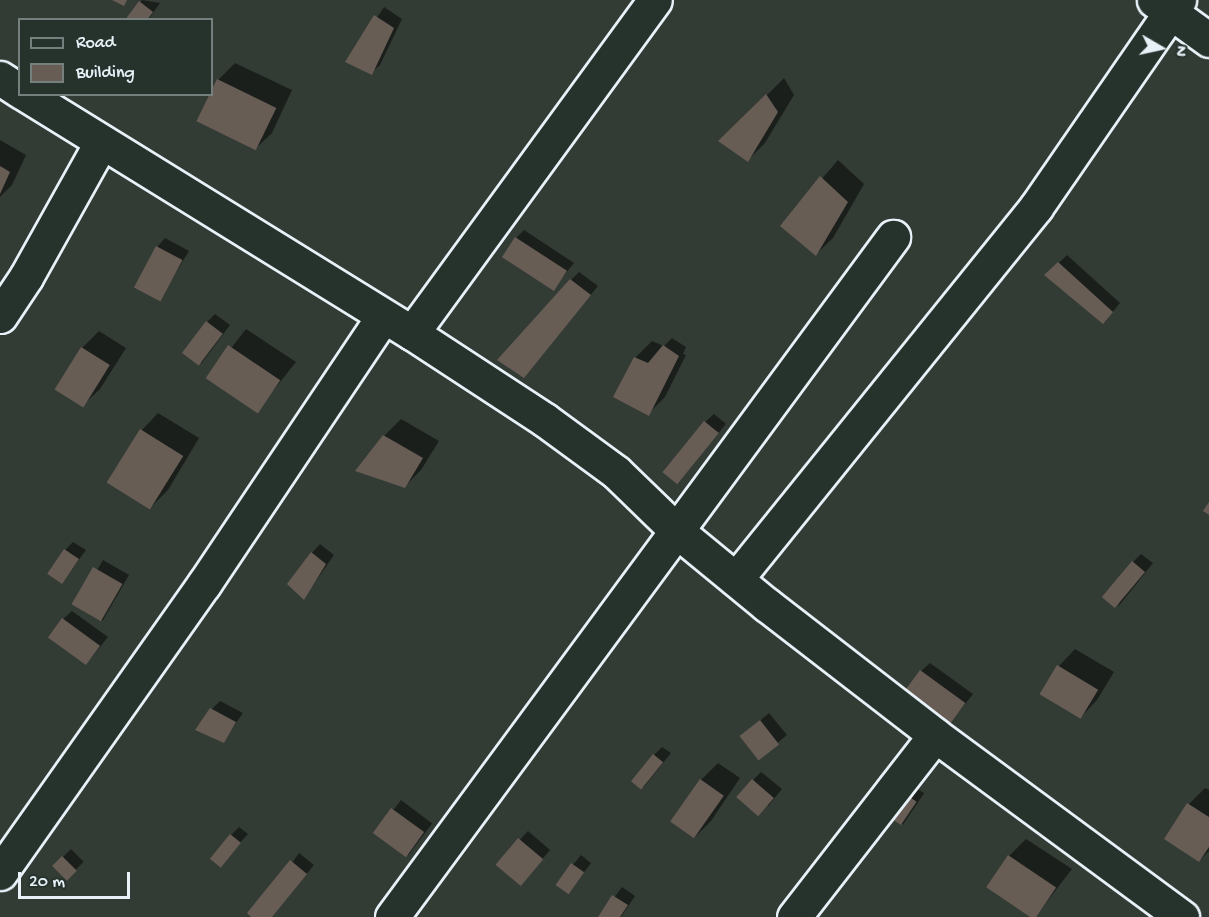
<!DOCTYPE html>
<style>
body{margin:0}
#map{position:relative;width:1209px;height:917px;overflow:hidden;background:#333b35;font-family:"Gochi Hand",sans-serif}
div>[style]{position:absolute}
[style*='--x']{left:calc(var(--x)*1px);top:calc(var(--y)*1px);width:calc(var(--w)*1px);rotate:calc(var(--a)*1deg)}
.shadow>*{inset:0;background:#0007;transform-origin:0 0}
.building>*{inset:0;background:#685d55;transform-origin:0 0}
.roads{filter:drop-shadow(2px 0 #e8f1f8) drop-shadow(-2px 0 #e8f1f8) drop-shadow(0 2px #e8f1f8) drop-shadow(0 -2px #e8f1f8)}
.street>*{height:33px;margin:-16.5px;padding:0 16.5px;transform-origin:16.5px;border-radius:16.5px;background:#26332d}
span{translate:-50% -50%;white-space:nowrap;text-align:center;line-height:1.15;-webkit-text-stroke:4.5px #26332d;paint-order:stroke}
.legend{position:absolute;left:18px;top:18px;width:195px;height:78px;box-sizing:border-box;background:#26332d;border:2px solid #747f7e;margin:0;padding:8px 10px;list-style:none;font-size:18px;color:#e8f1f8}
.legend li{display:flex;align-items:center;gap:12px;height:30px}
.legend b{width:30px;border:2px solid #747f7e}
.north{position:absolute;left:1131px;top:18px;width:60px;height:60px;-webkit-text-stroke:4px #26332d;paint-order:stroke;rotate:99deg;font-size:16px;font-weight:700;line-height:24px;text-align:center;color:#e8f1f8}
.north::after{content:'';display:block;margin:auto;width:21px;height:27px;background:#e8f1f8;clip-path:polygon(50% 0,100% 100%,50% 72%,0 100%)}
.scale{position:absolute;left:18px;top:872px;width:112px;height:27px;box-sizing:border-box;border:3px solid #e8f1f8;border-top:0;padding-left:8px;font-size:18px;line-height:21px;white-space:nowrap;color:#e8f1f8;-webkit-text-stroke:4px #26332d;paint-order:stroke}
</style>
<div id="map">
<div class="shadow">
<i style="clip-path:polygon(142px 0,160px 3px,148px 20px,127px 20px)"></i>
<i style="clip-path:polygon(384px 7px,402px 19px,380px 65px,371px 73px,348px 61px)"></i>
<i style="clip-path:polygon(235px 63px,292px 90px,272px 133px,255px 149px,198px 122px,218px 80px)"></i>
<i style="clip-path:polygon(784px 78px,794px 95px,765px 143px,748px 160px,721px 141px)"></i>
<i style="clip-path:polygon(0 140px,26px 155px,12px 185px,0 197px)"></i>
<i style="clip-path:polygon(838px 160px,864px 184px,833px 238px,816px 254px,782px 225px)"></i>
<i style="clip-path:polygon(524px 230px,574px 263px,553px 289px,516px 238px)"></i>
<i style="clip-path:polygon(165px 238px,189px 251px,160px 299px,157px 247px)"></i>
<i style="clip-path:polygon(1067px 255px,1120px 303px,1111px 314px,1046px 275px)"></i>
<i style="clip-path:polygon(579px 272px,598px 286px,524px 376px,571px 280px)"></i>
<i style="clip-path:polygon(215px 314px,230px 325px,201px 364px,207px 322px)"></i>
<i style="clip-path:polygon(246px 329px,296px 362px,257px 411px,208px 378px)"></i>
<i style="clip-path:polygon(99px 331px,126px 348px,100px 389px,83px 405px,57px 389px,82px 348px)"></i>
<i style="clip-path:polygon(672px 338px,686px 347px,683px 354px,686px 355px,665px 397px,648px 414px,635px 358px,652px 341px,664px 346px)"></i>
<i style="clip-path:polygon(158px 413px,199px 438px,168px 490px,151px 507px,110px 482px,142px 430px)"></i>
<i style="clip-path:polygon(714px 414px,726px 424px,684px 473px,705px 422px)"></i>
<i style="clip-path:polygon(401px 419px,439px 441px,421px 470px,404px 487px,384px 436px)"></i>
<i style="clip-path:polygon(73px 542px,86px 550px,62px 583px,65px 550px)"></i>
<i style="clip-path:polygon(320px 544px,334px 555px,304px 598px,312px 553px)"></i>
<i style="clip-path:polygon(1141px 554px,1153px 563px,1118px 607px,1133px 562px)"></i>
<i style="left:103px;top:560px;width:30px;height:53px;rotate:30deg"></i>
<i style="clip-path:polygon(72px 611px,108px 637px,86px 664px,63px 619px)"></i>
<i style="clip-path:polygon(1075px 649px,1114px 672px,1097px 700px,1081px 717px,1059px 666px)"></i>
<i style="clip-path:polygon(930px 663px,973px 694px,950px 723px,921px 671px)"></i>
<i style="clip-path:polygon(220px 701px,243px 713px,223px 741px,212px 709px)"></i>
<i style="clip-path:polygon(769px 713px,787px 735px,759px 758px,750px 729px)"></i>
<i style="clip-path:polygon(662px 747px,671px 753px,643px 788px,654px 755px)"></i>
<i style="clip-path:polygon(718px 763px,740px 778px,711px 821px,694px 838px,701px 780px)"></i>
<i style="clip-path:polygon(761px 772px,782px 789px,768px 806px,753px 780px)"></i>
<i style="left:915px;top:787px;width:11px;height:38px;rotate:34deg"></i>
<i style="clip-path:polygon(1205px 788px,1209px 790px,1209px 851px,1199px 861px,1189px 804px)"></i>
<i style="left:401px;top:800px;width:39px;height:40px;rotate:37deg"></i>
<i style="clip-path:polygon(239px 827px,248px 834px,227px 857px,231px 835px)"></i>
<i style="clip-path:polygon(528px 831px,550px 850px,528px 876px,497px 865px)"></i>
<i style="clip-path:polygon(1026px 839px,1072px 869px,1035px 917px,989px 888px,1009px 856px)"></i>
<i style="left:71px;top:849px;width:18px;height:23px;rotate:45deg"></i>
<i style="clip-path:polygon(299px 853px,314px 865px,271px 917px,254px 917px)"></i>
<i style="left:581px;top:855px;width:13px;height:37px;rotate:39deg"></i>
<i style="clip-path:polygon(622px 887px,635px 896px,621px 917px,600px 917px)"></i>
</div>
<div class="building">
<i style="clip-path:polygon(112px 0,127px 0,124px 6px)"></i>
<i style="clip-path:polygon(139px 1px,153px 12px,147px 20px,125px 20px)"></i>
<i style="clip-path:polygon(374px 15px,394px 28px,372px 75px,345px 62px)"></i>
<i style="left:217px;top:79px;width:66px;height:47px;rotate:26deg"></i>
<i style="clip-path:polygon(766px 94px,778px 112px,748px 162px,718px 141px)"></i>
<i style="clip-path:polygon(0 166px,10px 172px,0 194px)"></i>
<i style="clip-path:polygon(820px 176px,848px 202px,816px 256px,780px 226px)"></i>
<i style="left:515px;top:237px;width:62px;height:24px;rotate:33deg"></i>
<i style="left:156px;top:246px;width:30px;height:47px;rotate:28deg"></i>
<i style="clip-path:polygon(1058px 262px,1113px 312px,1103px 324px,1044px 275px)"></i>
<i style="clip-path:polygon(570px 279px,591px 295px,524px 378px,497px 360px)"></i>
<i style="left:206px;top:321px;width:21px;height:40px;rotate:37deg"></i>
<i style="left:228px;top:345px;width:63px;height:40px;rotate:34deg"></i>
<i style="clip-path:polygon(663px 345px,679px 356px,649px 416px,613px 397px,634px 357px,648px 363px)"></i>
<i style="left:81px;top:347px;width:34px;height:50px;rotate:32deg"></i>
<i style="left:704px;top:421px;width:19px;height:66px;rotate:39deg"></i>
<i style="left:140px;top:429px;width:51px;height:63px;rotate:32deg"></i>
<i style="clip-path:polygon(383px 435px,423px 458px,405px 488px,355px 471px)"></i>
<i style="clip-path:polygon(1209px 502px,1209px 515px,1203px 511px)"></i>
<i style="left:64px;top:549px;width:18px;height:30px;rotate:34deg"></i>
<i style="clip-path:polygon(311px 552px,326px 564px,304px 600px,287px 584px)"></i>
<i style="left:1132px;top:561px;width:17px;height:47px;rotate:40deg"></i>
<i style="left:93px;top:567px;width:34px;height:43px;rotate:30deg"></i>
<i style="left:62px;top:618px;width:47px;height:24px;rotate:36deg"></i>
<i style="left:1057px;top:665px;width:48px;height:34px;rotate:31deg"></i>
<i style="left:920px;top:670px;width:56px;height:27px;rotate:36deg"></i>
<i style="clip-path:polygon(210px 708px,236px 722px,224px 743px,195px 730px)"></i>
<i style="left:760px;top:720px;width:31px;height:26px;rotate:52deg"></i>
<i style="left:653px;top:754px;width:13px;height:35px;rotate:39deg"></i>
<i style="left:700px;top:779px;width:29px;height:52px;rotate:35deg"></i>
<i style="left:752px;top:779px;width:29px;height:24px;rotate:41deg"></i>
<i style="left:905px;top:794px;width:14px;height:28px;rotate:34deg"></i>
<i style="clip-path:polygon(1187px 803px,1209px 817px,1209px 847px,1199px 862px,1164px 839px)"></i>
<i style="left:391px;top:808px;width:41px;height:31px;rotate:36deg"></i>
<i style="left:230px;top:834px;width:14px;height:32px;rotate:39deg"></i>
<i style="left:518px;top:838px;width:33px;height:35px;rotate:40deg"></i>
<i style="left:1008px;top:855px;width:58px;height:39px;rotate:34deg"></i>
<i style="left:62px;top:856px;width:21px;height:14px;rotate:45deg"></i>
<i style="clip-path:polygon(290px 860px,307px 874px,272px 917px,251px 917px,247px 913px)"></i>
<i style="left:571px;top:863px;width:16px;height:27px;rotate:35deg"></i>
<i style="clip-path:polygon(612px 895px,628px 905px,620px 917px,598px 917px)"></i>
</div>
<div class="roads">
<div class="street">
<i style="--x:1154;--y:0;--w:68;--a:36"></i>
<i style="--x:0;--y:78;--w:24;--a:33"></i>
<i style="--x:25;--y:94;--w:455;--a:31.7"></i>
<i style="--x:412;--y:333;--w:159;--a:33.2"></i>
<i style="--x:545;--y:420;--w:88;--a:36.2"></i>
<i style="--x:616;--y:472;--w:86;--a:44.1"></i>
<i style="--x:678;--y:532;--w:115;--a:39.4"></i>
<i style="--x:767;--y:605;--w:212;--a:37.7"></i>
<i style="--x:935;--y:735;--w:307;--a:36.4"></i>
<i style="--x:0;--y:316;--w:47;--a:-56.3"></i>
<i style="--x:26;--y:277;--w:154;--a:-60.8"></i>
<i style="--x:412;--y:333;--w:412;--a:-53.9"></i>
<i style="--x:736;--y:579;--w:478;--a:-51.1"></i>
<i style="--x:1036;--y:207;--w:252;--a:-55.4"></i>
<i style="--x:0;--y:873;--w:354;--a:-54.8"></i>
<i style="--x:204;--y:584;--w:321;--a:-56.2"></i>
<i style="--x:392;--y:917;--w:845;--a:-53.62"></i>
<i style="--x:794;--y:917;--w:230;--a:-52.2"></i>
</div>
</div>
<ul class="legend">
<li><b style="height:8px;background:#26332d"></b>Road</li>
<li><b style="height:16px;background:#685d55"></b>Building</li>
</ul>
<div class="north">N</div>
<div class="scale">20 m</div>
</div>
